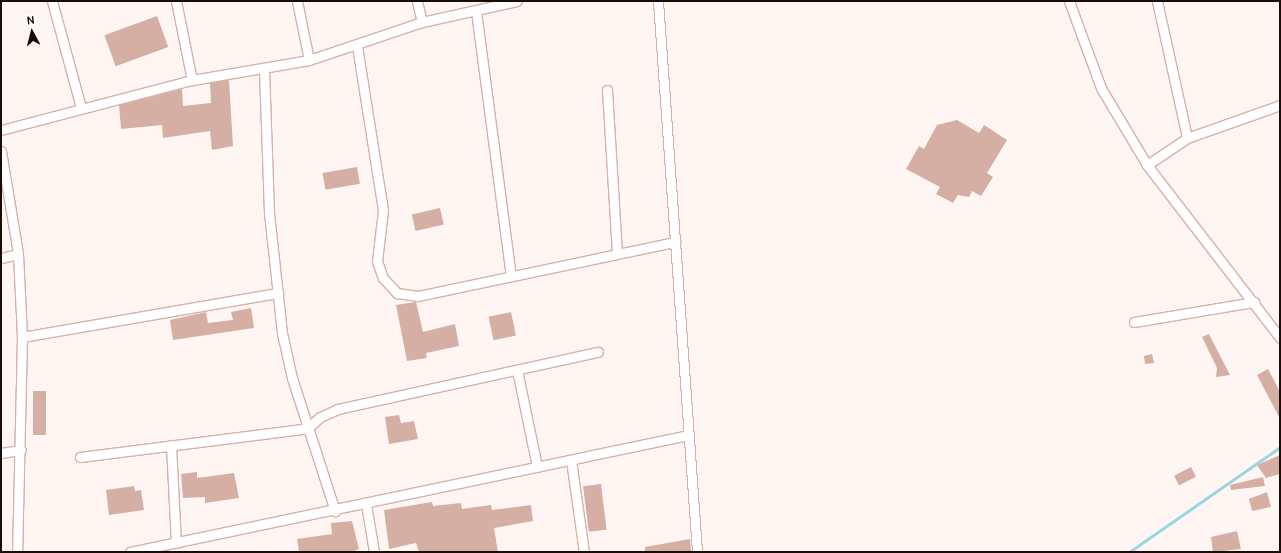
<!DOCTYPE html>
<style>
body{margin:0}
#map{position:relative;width:1281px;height:553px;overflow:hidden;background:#fff6f4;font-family:Cabin,sans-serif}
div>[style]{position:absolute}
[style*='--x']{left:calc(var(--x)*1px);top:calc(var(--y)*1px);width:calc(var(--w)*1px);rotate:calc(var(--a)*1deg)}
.stream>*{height:3px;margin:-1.5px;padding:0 1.5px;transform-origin:1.5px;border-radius:1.5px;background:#98d6e0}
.building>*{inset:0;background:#d5afa4;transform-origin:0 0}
.roads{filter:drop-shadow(1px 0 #d7b1a6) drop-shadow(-1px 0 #d7b1a6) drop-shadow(0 1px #d7b1a6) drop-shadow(0 -1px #d7b1a6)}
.street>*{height:9px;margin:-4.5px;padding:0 4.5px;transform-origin:4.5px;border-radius:4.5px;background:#fff}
span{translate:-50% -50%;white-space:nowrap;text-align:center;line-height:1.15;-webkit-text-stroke:4px #fff;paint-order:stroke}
.frame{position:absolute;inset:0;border:2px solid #190c09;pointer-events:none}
.north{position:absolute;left:12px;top:12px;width:40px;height:40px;-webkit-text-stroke:3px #fff;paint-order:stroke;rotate:353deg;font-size:11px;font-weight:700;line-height:16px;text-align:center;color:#190c09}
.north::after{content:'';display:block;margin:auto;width:14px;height:18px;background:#190c09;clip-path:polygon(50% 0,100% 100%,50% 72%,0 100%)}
</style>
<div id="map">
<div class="stream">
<i style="--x:1129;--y:552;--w:184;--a:-34.8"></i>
</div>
<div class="building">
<i style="left:157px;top:16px;width:33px;height:56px;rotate:70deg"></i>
<i style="clip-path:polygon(229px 80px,233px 146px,212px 150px,210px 131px,163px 138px,162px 125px,121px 129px,119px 105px,182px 89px,183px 106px,211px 103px,210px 83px)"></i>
<i style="clip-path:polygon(957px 120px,979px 133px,984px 125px,1007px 140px,987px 173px,993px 177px,981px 196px,972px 191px,969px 197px,958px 195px,953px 203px,936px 194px,940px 187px,906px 169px,919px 146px,924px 149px,937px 125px)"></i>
<i style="left:357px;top:167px;width:17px;height:35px;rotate:80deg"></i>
<i style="left:440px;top:208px;width:17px;height:29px;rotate:77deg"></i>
<i style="clip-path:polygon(416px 302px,423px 332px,455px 324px,459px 346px,426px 353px,427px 358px,407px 361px,396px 305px)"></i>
<i style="clip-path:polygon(251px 308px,254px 328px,173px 340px,170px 320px,206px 312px,208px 323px,233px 320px,231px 312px)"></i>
<i style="left:511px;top:312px;width:24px;height:23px;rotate:78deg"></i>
<i style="clip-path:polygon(1209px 334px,1230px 375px,1216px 377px,1217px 368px,1202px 337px)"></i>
<i style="clip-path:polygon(1152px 354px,1154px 363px,1145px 364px,1144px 356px)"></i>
<i style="clip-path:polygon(1268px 369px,1280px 392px,1280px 419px,1257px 375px)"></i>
<i style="left:33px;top:391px;width:13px;height:44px"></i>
<i style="clip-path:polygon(399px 415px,401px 423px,414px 421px,418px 439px,389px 444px,385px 417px)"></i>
<i style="clip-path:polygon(1280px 455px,1280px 474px,1266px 478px,1257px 465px)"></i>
<i style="left:1191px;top:467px;width:11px;height:19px;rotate:63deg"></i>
<i style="clip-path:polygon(197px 472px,197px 478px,234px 473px,239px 498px,205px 503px,205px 497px,183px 498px,181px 474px)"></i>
<i style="clip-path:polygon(1263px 477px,1265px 486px,1231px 490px,1230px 485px)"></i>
<i style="left:601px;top:484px;width:46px;height:18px;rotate:83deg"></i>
<i style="clip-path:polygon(134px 486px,135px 491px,141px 490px,144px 510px,109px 515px,106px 490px)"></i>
<i style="clip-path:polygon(1267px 492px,1271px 507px,1252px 511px,1249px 499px)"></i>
<i style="clip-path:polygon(432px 502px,433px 506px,461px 503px,462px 509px,491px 505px,492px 510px,531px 505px,533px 521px,494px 528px,498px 552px,419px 552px,416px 543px,389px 549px,384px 510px)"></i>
<i style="clip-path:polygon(352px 521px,359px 549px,352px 552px,299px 552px,297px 539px,332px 534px,331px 523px)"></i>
<i style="clip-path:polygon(1237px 531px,1241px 549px,1213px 552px,1211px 537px)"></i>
<i style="clip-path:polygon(690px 539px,691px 552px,645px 552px,645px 547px)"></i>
</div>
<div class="roads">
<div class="street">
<i style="--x:52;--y:1;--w:111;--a:74.8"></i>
<i style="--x:176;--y:1;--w:81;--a:78.6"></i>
<i style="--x:297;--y:1;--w:60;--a:78.5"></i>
<i style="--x:417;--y:1;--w:22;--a:77"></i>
<i style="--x:658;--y:1;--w:552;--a:85.95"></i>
<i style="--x:1069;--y:1;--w:93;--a:69.8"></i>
<i style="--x:1101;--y:88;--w:90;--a:59.1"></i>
<i style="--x:1147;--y:165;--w:218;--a:52.4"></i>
<i style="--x:1157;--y:1;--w:140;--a:77.6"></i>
<i style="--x:476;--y:11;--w:267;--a:82.5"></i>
<i style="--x:357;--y:46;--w:166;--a:81"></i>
<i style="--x:383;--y:210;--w:51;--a:96.7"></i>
<i style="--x:377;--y:261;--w:18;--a:71"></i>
<i style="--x:383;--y:278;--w:21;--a:47"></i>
<i style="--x:397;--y:293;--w:21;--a:8"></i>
<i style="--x:418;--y:296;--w:263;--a:-11.9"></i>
<i style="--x:264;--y:69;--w:144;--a:88"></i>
<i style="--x:269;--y:213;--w:121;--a:83.8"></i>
<i style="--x:282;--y:333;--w:46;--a:77.5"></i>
<i style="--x:292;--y:378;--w:140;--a:72.1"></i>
<i style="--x:607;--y:90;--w:164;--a:86.5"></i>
<i style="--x:1;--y:130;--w:197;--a:-14.7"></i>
<i style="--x:192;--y:80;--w:119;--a:-9.7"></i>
<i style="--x:309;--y:60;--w:119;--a:-18.6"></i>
<i style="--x:422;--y:22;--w:97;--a:-12.5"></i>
<i style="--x:1;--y:151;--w:104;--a:80.6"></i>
<i style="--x:18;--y:254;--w:83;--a:87.2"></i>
<i style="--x:22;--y:337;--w:215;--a:91.3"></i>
<i style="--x:1147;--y:165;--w:48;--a:-34"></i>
<i style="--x:1187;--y:138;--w:99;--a:-19.5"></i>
<i style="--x:1;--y:258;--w:17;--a:-13"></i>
<i style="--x:1134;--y:322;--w:122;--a:-9.5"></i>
<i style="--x:22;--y:337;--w:260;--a:-9.8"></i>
<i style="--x:517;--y:370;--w:99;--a:78.3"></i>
<i style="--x:171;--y:445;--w:98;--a:87.1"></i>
<i style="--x:1;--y:453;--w:20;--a:-9"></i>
<i style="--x:80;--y:457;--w:230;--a:-7.2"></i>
<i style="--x:308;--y:428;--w:16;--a:-43"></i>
<i style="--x:320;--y:417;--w:20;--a:-24"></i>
<i style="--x:338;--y:409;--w:266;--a:-12.4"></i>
<i style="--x:571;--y:460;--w:93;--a:82"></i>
<i style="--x:366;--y:504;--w:49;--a:80.5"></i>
<i style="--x:130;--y:552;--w:570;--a:-11.84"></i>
</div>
</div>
<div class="frame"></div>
<div class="north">N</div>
</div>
